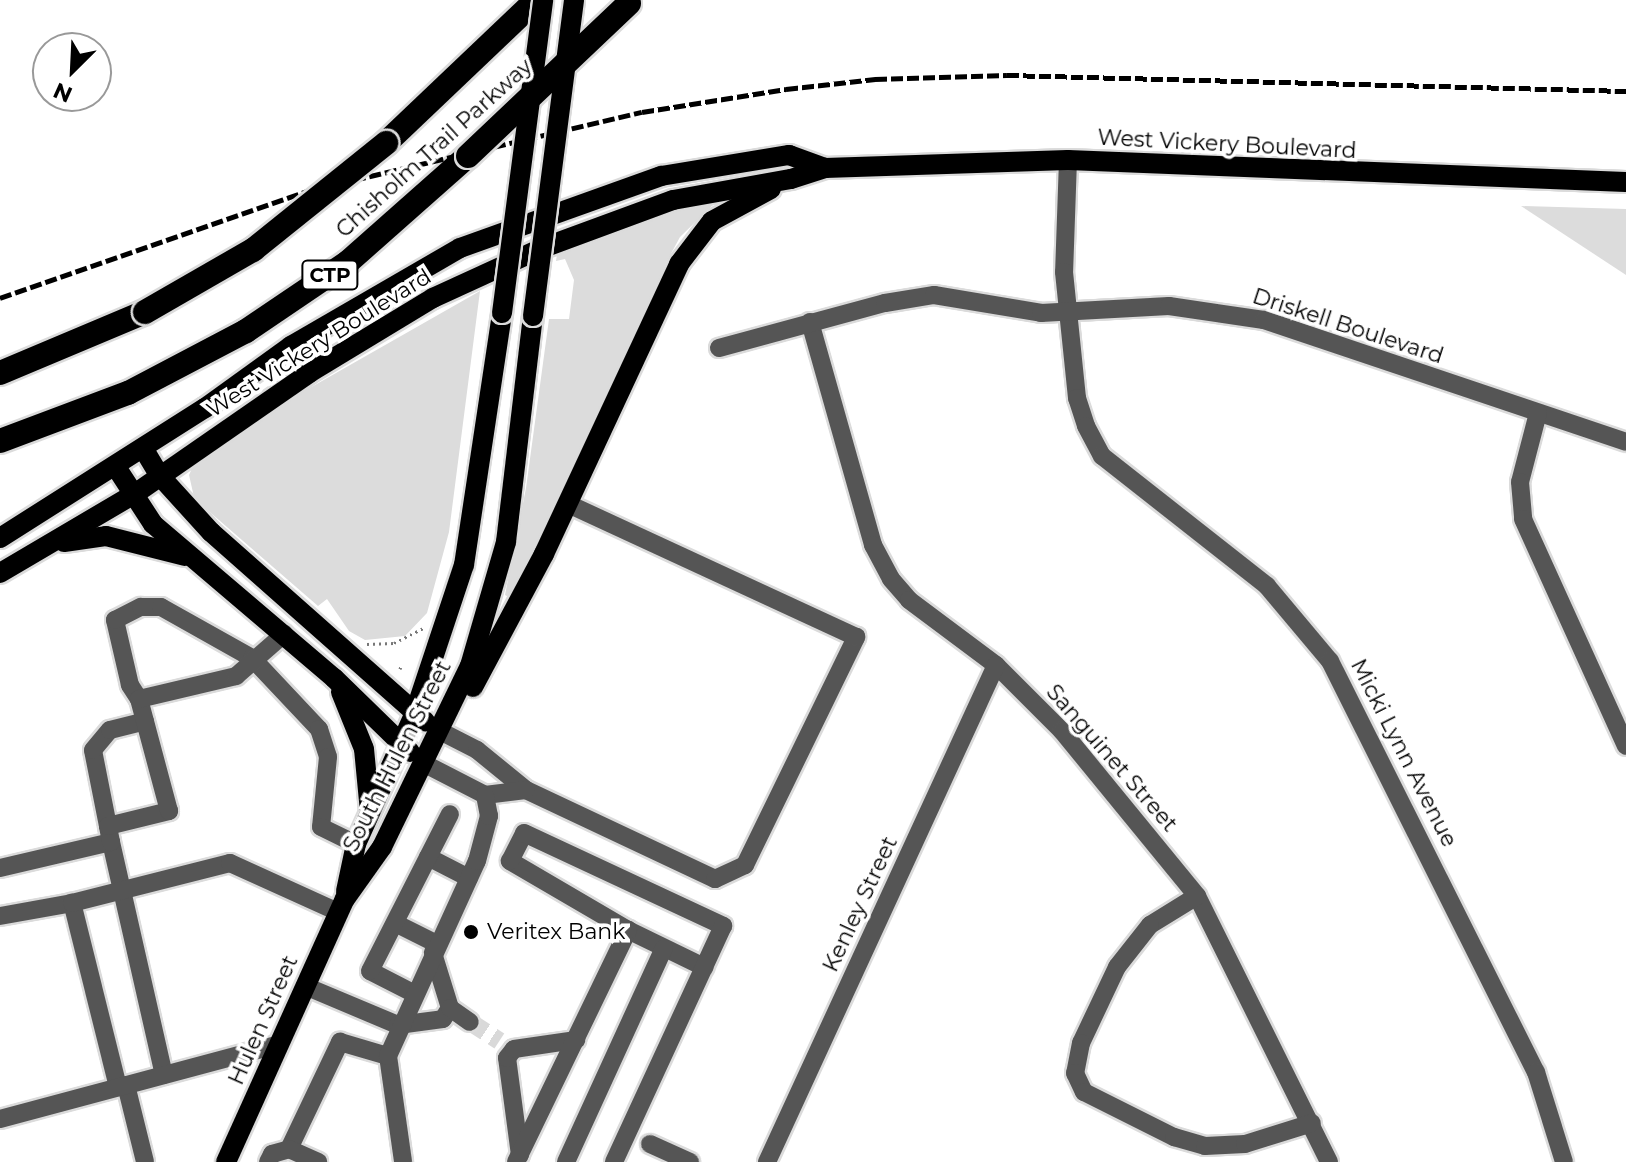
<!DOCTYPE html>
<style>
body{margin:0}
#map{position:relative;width:1626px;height:1162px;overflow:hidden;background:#fff;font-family:Montserrat,sans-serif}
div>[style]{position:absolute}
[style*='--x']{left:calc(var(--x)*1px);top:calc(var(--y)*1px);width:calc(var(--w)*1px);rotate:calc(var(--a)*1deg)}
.green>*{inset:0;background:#dcdcdc}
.minor-tunnel>*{height:18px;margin-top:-9px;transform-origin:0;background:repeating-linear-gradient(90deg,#d9d9d9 0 18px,transparent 0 27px)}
.path>*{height:3px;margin-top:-1.5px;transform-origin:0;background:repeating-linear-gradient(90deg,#777 0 2px,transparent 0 6px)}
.roads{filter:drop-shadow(2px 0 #dbdbdb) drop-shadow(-2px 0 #dbdbdb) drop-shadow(0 2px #dbdbdb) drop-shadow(0 -2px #dbdbdb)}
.minor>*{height:18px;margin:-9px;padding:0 9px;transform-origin:9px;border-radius:9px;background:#555}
.major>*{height:20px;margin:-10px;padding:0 10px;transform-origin:10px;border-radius:10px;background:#000}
.highway>*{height:24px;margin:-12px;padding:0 12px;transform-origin:12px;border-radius:12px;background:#000}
.rail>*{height:5px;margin-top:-2.5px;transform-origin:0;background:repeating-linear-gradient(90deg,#000 0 12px,transparent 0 16px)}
.bridges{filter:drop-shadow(2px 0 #dbdbdb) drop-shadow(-2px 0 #dbdbdb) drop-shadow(0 2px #dbdbdb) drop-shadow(0 -2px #dbdbdb)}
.major-bridge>*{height:20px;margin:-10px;padding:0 10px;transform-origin:10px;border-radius:10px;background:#000}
.highway-bridge>*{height:24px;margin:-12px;padding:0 12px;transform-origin:12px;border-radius:12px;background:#000}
.dots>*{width:22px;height:22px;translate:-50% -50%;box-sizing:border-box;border:4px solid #fff;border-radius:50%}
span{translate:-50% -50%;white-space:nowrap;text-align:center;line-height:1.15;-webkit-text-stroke:7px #fff;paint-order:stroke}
.shield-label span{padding:2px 6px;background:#fff;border:2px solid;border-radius:6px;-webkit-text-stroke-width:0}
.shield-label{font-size:20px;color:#000;font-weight:700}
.street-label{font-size:22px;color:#000}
.poi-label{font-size:22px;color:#000}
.left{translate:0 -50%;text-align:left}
.north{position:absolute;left:32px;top:32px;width:80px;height:80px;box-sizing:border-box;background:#fff;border:2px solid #999;border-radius:50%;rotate:204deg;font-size:22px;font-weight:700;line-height:32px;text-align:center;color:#000}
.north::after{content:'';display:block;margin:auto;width:28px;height:36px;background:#000;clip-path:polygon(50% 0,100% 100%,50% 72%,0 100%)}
</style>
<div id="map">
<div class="green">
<i style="clip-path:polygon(717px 201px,680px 237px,667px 261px,544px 541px,512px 599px,505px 595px,526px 488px,549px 319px,569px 319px,574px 280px,565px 259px,556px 261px,557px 254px,659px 215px)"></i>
<i style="clip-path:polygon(1521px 206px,1626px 209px,1626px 275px)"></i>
<i style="clip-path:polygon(480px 291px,449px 532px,427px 613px,405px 636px,365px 640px,349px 631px,327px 599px,318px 606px,212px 514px,194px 497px,189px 475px,195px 462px,264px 414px)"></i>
</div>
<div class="minor-tunnel">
<i style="--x:470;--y:1022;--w:35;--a:33"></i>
</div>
<div class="path">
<i style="--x:367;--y:644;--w:27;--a:-2"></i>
<i style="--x:394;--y:643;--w:34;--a:-27"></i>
<i style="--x:400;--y:669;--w:3;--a:-72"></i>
</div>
<div class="roads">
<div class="minor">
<i style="--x:1068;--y:160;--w:112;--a:92"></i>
<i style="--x:1064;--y:272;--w:127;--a:84.1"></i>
<i style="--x:1077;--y:398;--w:29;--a:72"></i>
<i style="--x:1086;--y:426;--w:34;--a:62"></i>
<i style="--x:1102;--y:456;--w:210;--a:38.2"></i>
<i style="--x:1267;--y:586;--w:98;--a:50"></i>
<i style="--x:1330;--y:661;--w:460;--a:63.4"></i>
<i style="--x:1536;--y:1072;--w:94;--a:72.7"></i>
<i style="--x:810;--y:322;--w:232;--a:74.2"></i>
<i style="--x:873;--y:545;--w:38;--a:62"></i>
<i style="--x:891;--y:579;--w:28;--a:49"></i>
<i style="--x:909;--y:600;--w:109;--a:36.8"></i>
<i style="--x:996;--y:665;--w:93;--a:45"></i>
<i style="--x:1062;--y:731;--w:213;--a:50.7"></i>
<i style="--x:1197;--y:896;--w:297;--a:63.6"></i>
<i style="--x:719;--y:348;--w:172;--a:-15.2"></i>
<i style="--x:885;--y:303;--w:50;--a:-9.3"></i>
<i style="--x:934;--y:295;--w:109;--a:9.5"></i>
<i style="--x:1041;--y:313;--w:128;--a:-3.1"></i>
<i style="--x:1169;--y:306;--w:96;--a:8.4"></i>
<i style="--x:1264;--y:320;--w:382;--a:18.6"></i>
<i style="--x:1538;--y:413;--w:71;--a:104.6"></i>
<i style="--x:1520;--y:482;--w:37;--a:85"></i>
<i style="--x:1523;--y:519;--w:249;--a:65.6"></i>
<i style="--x:139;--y:699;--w:17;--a:-123"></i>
<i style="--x:130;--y:685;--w:67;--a:-103"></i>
<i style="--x:115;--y:620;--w:29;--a:-27"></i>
<i style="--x:141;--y:607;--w:20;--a:0"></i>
<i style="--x:161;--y:607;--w:104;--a:29.3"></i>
<i style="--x:252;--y:658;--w:98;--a:46.7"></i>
<i style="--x:319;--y:729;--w:29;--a:72"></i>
<i style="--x:328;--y:757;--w:70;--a:95.7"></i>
<i style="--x:321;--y:827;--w:39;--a:26"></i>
<i style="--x:438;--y:730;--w:44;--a:27.1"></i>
<i style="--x:477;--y:750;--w:63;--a:39.2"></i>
<i style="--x:526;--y:790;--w:209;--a:25.2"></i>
<i style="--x:715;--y:879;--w:33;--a:-25"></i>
<i style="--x:745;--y:865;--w:254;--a:-64"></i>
<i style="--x:856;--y:637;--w:317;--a:-155.2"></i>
<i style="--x:423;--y:763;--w:70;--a:27.3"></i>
<i style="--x:485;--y:795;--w:41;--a:-7"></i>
<i style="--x:108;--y:826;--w:77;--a:-101.2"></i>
<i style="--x:93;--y:750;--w:26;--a:-50"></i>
<i style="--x:110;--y:730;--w:36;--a:-14"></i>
<i style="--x:111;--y:842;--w:239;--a:77.2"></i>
<i style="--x:428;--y:857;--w:46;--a:27.1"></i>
<i style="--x:0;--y:868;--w:114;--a:-13.2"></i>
<i style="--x:111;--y:842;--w:16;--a:-101"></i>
<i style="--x:108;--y:826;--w:63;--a:-13.8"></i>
<i style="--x:169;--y:811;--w:116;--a:-105"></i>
<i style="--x:139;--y:699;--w:100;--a:-13.3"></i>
<i style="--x:236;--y:676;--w:64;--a:-41.2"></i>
<i style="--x:1197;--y:896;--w:55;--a:148.3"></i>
<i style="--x:1150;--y:925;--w:53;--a:128.2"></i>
<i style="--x:1117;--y:967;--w:84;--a:115.3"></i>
<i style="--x:1081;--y:1043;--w:31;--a:101"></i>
<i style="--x:1075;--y:1073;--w:21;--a:65"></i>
<i style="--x:1084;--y:1092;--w:101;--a:26.6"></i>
<i style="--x:1174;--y:1137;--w:32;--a:16"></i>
<i style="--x:1205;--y:1146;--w:40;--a:-2.9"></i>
<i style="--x:1245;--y:1144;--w:70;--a:-17.4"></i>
<i style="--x:0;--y:916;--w:73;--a:-10.2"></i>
<i style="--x:395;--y:923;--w:47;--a:26.6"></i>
<i style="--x:628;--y:930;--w:85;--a:26"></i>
<i style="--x:305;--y:986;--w:101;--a:22.8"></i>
<i style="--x:398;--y:1025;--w:45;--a:-7.6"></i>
<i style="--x:443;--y:1019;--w:13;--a:-58"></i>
<i style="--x:450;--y:1008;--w:58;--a:-107.2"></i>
<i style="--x:413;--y:993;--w:48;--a:-152.9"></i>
<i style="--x:370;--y:971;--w:176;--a:-63"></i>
<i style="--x:450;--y:1008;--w:24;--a:35"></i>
<i style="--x:388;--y:1056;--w:107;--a:81.9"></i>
<i style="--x:126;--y:1085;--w:79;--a:76.1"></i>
<i style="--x:118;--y:1087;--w:190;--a:-104"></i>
<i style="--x:72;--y:903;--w:163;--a:-14.2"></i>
<i style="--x:230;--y:863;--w:119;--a:24.4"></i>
<i style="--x:0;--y:1119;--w:289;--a:-15"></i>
<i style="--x:650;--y:1144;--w:44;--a:24.2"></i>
<i style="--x:289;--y:1149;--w:119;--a:-64.5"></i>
<i style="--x:340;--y:1042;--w:50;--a:16.3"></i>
<i style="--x:388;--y:1056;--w:214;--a:-65.5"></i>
<i style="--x:477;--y:861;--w:47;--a:-75.1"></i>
<i style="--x:489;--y:816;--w:21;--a:-101"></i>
<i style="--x:520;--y:1155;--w:98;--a:-97.6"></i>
<i style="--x:507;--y:1058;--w:11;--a:-52"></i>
<i style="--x:514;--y:1049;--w:63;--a:-8.3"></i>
<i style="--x:268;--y:1162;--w:9;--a:-63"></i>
<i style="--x:272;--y:1154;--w:18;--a:-16"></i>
<i style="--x:289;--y:1149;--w:32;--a:24"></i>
<i style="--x:516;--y:1162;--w:258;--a:-64.2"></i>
<i style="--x:628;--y:930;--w:137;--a:-149.7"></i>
<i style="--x:510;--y:861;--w:31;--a:-63"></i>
<i style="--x:524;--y:833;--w:220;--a:25"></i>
<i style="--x:723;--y:926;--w:260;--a:114.8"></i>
<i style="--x:566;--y:1162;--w:235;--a:-65.4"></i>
<i style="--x:767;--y:1162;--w:547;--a:-65.26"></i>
</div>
<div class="major">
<i style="--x:143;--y:448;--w:33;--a:59"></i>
<i style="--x:160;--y:476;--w:76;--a:47.7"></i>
<i style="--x:211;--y:532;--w:286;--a:41.5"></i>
<i style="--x:116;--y:467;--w:68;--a:57"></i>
<i style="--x:153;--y:524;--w:238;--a:40.4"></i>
<i style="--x:334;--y:678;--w:106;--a:44.2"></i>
<i style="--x:0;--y:538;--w:243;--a:-32.4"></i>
<i style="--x:205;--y:408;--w:106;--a:-35.8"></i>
<i style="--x:291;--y:346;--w:195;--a:-30.1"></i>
<i style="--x:460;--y:248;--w:214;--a:-19.7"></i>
<i style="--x:661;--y:176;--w:130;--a:-9.3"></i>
<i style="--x:789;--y:155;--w:38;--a:20"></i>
<i style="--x:64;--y:542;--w:42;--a:-8.1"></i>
<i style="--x:106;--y:536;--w:81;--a:14.2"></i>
<i style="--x:0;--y:573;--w:158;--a:-30.5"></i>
<i style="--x:136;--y:493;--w:211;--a:-34.7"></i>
<i style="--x:309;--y:373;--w:145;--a:-31.2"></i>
<i style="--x:433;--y:298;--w:118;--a:-24.6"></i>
<i style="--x:540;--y:249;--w:142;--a:-20.2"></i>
<i style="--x:673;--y:200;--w:120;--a:-10.1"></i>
<i style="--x:791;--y:179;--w:36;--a:-18"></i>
<i style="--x:825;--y:168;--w:243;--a:-1.9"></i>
<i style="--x:1068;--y:160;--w:558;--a:2.26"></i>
<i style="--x:473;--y:687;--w:151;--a:-61.9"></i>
<i style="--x:544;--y:554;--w:320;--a:-65"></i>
<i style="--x:679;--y:264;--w:54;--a:-52.5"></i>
<i style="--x:712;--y:221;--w:67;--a:-28.5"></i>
<i style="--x:341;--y:692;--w:61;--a:68"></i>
<i style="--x:364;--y:749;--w:62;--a:84.5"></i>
<i style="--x:346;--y:891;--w:48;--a:-78"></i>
<i style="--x:356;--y:844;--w:141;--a:-65.8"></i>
<i style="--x:414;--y:715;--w:158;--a:-71.6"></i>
<i style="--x:464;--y:565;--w:255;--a:-81.4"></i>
<i style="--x:226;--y:1162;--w:289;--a:-65.7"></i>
<i style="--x:345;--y:899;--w:64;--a:-54.6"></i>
<i style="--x:382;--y:847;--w:201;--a:-64.1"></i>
<i style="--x:470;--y:666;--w:129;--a:-73.8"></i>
<i style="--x:506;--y:542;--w:228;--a:-83.2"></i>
</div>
<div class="highway">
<i style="--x:386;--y:143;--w:207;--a:-43.6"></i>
<i style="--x:0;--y:373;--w:157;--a:-22.8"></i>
<i style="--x:0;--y:441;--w:137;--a:-20.6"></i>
<i style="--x:128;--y:393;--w:133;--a:-27.7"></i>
<i style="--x:246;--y:331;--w:123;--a:-34.1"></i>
<i style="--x:348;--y:262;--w:160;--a:-41.5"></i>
</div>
</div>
<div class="rail">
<i style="--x:0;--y:298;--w:325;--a:-19.2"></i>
<i style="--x:307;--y:191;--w:344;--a:-13.3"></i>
<i style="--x:642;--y:112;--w:146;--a:-9.1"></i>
<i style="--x:786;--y:89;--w:90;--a:-6.4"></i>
<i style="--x:875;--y:79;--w:132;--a:-1.7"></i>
<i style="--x:1007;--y:75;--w:619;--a:1.48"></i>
</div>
<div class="bridges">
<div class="major-bridge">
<i style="--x:502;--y:313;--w:316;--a:-82.5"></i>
<i style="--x:533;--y:316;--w:319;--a:-82.6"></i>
</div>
<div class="highway-bridge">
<i style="--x:468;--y:156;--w:222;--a:-43.5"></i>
<i style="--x:145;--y:312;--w:125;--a:-29.9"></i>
<i style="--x:253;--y:250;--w:171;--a:-38.8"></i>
</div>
</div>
<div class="dots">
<i style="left:471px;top:932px;background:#000"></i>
</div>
<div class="shield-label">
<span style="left:330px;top:275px">CTP</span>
</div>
<div class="street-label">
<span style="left:1227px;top:144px;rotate:3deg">West Vickery Boulevard</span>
<span style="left:434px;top:148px;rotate:-42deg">Chisholm Trail Parkway</span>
<span style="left:1348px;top:326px;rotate:18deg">Driskell Boulevard</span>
<span style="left:319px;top:343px;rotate:-32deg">West Vickery Boulevard</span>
<span style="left:1404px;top:753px;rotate:63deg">Micki Lynn Avenue</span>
<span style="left:397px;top:756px;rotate:-63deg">South Hulen Street</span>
<span style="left:1112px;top:758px;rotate:49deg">Sanguinet Street</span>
<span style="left:860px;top:904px;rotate:-65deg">Kenley Street</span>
<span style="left:263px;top:1020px;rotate:-66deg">Hulen Street</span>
</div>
<div class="poi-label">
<span class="left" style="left:487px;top:932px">Veritex Bank</span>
</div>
<div class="north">N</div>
</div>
